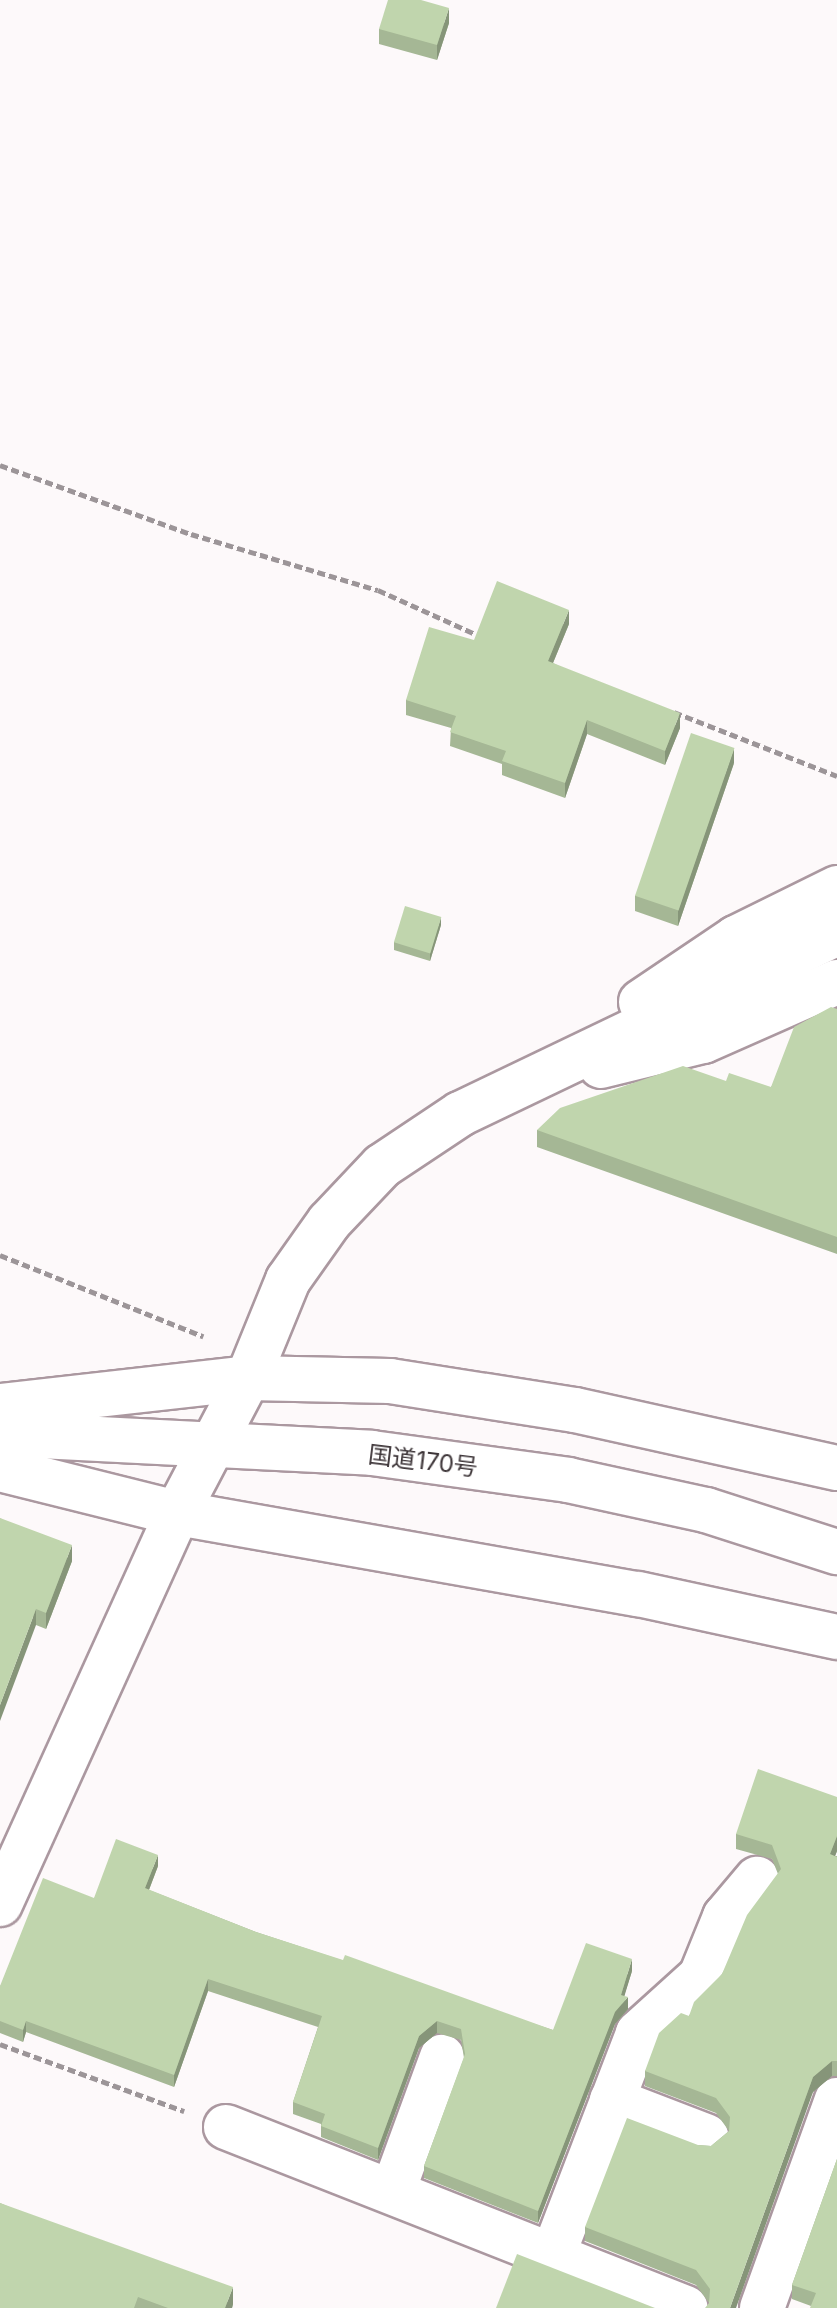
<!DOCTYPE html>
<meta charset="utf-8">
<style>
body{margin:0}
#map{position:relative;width:837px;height:2308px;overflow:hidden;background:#fdf9fa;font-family:Inter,"Noto Sans JP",sans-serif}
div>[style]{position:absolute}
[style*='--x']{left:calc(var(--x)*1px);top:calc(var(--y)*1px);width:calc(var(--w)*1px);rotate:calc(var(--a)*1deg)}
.path>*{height:5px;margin-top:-2.5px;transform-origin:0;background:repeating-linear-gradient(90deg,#9c9598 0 8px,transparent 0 12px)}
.roads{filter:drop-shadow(2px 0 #ab98a0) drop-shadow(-2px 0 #ab98a0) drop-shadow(0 2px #ab98a0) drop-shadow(0 -2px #ab98a0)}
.minor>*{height:44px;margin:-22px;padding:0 22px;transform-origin:22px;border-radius:22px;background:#fff}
.highway>*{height:44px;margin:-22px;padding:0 22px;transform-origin:22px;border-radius:22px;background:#fff}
.wall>*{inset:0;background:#a5b795}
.shaded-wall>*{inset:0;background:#869579}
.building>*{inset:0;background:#c0d5ad;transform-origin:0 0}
span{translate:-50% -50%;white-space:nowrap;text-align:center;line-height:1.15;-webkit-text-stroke:6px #fff;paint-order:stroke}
.street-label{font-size:24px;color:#3d3538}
</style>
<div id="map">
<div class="path">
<i style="--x:0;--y:465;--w:203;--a:19.9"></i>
<i style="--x:191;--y:534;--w:195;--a:16.7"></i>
<i style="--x:378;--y:590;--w:114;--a:24.3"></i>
<i style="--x:674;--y:712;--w:175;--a:21.4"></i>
<i style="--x:0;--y:1255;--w:219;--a:21.8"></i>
<i style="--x:0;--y:2044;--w:196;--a:20"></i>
</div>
<div class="roads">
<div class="minor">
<i style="--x:641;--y:1002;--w:115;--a:-34"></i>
<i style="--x:736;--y:938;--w:113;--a:-26.3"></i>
<i style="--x:601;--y:1066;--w:105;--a:-13.8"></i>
<i style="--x:703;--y:1041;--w:146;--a:-23.8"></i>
<i style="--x:0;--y:1904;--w:429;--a:-65.6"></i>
<i style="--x:177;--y:1513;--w:153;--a:-62.3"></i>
<i style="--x:248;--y:1378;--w:106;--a:-67.8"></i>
<i style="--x:288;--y:1280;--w:71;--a:-54.7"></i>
<i style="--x:329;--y:1222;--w:77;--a:-46.6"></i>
<i style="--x:382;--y:1166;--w:94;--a:-33.7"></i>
<i style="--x:460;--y:1114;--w:418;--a:-25.6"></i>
<i style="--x:612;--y:2100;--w:101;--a:21"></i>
<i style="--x:226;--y:2127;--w:494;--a:21.5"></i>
<i style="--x:393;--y:2191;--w:143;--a:-69.9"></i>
<i style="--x:553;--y:2255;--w:238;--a:-69"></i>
<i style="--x:638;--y:2033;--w:85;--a:-42.1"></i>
<i style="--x:701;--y:1976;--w:64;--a:-67.9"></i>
<i style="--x:725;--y:1917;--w:50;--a:-49.9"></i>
<i style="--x:762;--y:2308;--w:221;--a:-70.2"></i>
</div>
<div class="highway">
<i style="--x:0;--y:1406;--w:250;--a:-6.4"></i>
<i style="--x:248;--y:1378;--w:142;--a:1.2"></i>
<i style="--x:390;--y:1381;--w:187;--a:8.9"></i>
<i style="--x:575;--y:1410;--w:268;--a:12.5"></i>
<i style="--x:0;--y:1434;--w:372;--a:2.9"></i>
<i style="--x:372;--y:1453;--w:198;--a:7.8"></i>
<i style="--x:568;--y:1480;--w:141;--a:12.3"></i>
<i style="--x:706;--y:1510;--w:138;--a:17.8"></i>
<i style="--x:0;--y:1469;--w:182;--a:14"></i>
<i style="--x:177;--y:1513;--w:468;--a:10"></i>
<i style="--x:638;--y:1594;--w:204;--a:12.2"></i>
</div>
</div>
<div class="wall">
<i style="clip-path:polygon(449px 23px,437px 60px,379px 44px,379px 29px)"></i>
<i style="clip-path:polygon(569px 624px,553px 663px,680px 728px,665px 765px,587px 734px,565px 798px,502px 775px,502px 764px,450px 746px,451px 728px,406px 715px,406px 700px,474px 640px)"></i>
<i style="clip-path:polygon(734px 763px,678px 926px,635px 911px,635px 896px)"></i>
<i style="clip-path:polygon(441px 925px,430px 961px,394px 950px,394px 942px)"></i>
<i style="clip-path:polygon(837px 1009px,837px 1254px,537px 1147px,537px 1130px,771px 1087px)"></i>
<i style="clip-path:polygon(0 1518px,72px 1561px,46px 1629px,36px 1625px)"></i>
<i style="clip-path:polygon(837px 1797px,837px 1851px,835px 1856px,837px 1856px,837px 2076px,832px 2076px,813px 2092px,709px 2303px,696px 2285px,585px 2241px,585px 2227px,698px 2145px,711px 2146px,729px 2131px,716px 2113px,645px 2086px,645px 2071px,722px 1974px,778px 1874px,772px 1859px,736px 1849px,736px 1834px)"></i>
<i style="clip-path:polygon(158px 1866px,149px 1890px,256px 1932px,553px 2030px,632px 1971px,624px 1996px,628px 2009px,615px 2024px,538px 2223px,424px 2178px,424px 2166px,464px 2058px,461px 2040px,437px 2033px,419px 2048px,378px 2160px,321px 2137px,321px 2124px,293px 2114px,293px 2102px,318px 2027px,208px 1991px,174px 2087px,26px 2032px,23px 2042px,0 2033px,0 1986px,94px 1898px)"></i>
<i style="clip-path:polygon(837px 2159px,837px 2308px,811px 2306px,792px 2299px,792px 2285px)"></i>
<i style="clip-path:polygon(0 2203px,233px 2304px,232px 2308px,0 2308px)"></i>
</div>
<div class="shaded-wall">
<i style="clip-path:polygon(449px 8px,449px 23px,437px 60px,437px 45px)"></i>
<i style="clip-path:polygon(569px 610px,569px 624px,548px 675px,548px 661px)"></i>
<i style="clip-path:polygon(680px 713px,680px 728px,665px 765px,665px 751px)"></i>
<i style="clip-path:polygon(587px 720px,587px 734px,565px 798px,565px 783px)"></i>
<i style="clip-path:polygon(734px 748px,734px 763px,678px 926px,678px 911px)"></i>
<i style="clip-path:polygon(441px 917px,441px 925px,430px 961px,430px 953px)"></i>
<i style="clip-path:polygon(72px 1545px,72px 1561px,46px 1629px,46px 1613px)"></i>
<i style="clip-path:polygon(36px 1609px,36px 1625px,0 1721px,0 1705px)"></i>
<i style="clip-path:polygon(837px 1836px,837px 1851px,830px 1869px,830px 1854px)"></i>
<i style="clip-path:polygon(158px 1855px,158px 1866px,145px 1900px,145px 1888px)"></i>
<i style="clip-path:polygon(632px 1959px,632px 1971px,622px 2004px,628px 1997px,628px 2009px,615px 2024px,538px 2223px,538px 2211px,621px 1995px)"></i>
<i style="clip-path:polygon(208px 1979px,208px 1991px,174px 2087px,174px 2075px)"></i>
<i style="clip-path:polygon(26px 2021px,26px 2032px,23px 2042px,23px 2030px)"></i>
<i style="clip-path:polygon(437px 2021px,437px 2033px,419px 2048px,378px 2160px,378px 2148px,419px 2036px)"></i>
<i style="clip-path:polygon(832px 2061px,832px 2076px,813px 2092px,736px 2308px,730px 2308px,813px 2077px)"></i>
<i style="clip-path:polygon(233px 2287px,233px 2304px,232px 2308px,225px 2308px)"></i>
</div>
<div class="building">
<i style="clip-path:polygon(388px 0,421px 0,449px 8px,437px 45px,379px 29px)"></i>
<i style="clip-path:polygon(497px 581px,569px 610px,548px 661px,680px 713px,665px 751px,587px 720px,565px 783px,502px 761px,506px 751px,450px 732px,456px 716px,406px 700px,429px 627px,474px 640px)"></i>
<i style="left:691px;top:733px;width:46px;height:172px;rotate:19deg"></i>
<i style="left:405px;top:906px;width:38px;height:38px;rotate:17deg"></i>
<i style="clip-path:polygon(831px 1007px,837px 1009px,837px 1237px,537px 1130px,560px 1108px,683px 1066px,726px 1081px,729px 1073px,771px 1087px,794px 1027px)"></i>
<i style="clip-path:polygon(0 1518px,72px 1545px,46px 1613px,36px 1609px,0 1705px)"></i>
<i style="clip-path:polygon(758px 1769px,837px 1797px,837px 1836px,830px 1854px,837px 1857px,837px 2061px,832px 2061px,813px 2077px,730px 2308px,705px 2308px,709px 2303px,710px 2289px,696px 2270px,585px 2227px,627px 2118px,698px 2145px,711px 2146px,729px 2131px,730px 2117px,716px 2098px,645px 2071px,659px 2033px,681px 2013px,689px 2016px,694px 2002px,722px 1974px,747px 1915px,781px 1869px,772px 1845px,736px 1834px)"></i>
<i style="clip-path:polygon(116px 1839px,158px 1855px,145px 1888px,256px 1932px,343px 1960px,345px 1955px,553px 2030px,586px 1943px,632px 1959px,621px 1995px,628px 1997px,615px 2012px,538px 2211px,424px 2166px,465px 2054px,461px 2029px,437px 2021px,419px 2036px,378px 2148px,321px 2126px,325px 2114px,293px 2102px,322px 2016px,208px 1979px,174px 2075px,26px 2021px,23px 2030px,0 2021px,0 1986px,43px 1878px,94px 1898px)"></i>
<i style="clip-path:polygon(837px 2159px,837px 2308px,810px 2308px,816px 2293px,792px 2285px)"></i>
<i style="clip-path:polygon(0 2203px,233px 2287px,225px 2308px,168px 2308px,138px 2297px,134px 2308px,0 2308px)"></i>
<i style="clip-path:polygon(517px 2254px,655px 2308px,496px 2308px)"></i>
</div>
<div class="street-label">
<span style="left:423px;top:1461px;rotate:7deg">国道170号</span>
</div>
</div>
